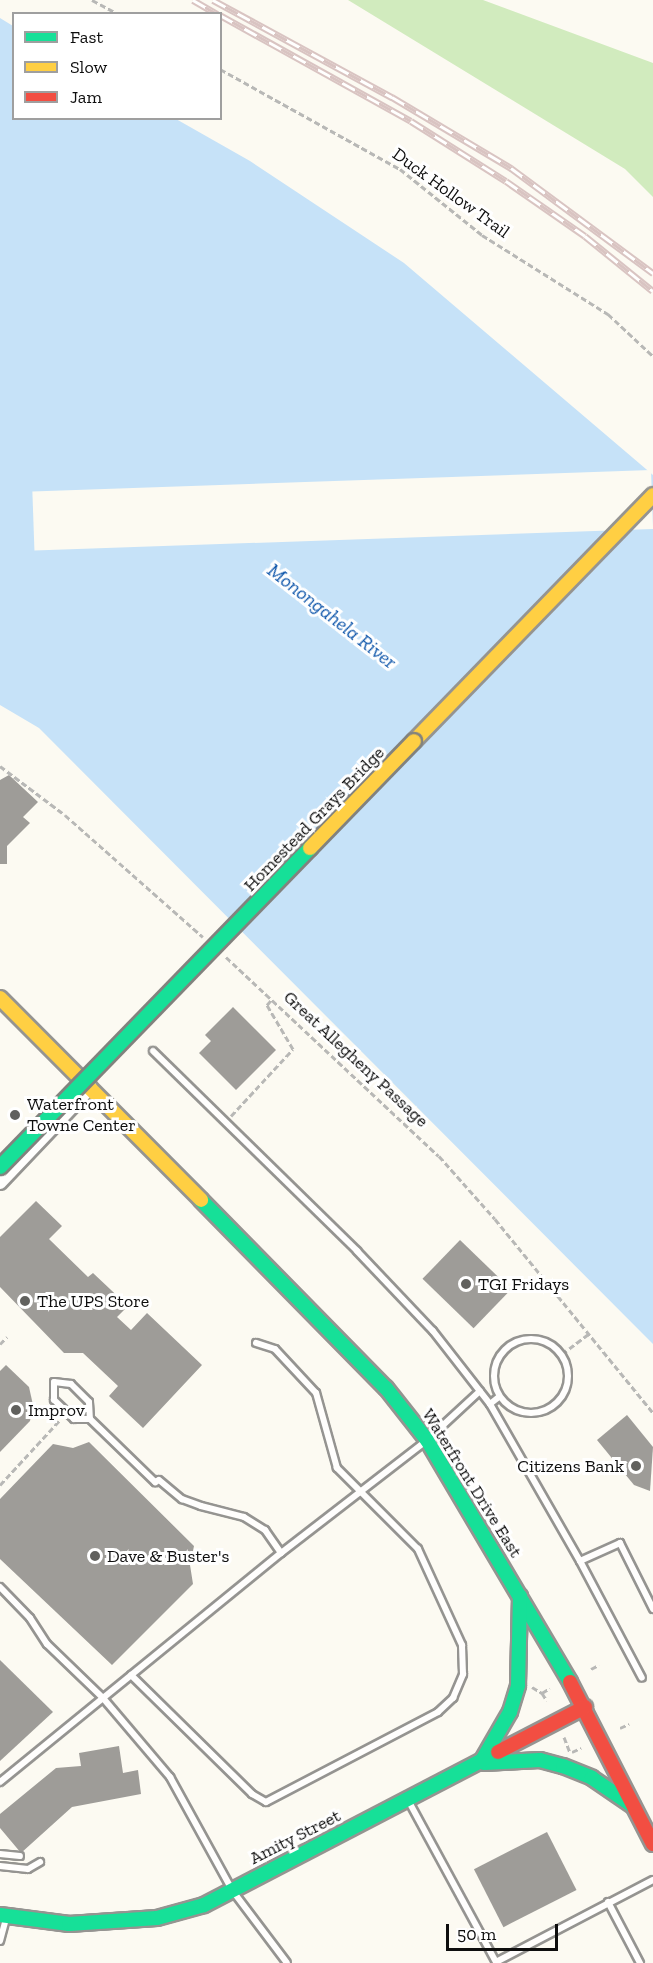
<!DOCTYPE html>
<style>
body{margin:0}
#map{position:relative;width:653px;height:1963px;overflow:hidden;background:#fcfaf2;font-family:"Zilla Slab",serif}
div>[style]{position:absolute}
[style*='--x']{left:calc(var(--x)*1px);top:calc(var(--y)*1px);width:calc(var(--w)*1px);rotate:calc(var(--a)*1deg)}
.forest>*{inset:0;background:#d1ebbe}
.water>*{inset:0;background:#c6e2f8}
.pier>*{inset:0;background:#fcfaf2;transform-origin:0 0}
.building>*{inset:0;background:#9e9c98;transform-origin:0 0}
.path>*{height:3px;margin-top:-1.5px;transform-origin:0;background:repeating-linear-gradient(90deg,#b8b8b6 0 6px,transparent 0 9px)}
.roads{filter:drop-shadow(2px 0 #959491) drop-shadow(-2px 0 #959491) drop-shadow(0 2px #959491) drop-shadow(0 -2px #959491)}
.lane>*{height:6px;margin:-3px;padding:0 3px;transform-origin:3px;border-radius:3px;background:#fffefd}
.lane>.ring{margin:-3px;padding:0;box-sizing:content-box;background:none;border:6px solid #fffefd;border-radius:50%}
.street>*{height:12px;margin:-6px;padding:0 6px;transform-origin:6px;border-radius:6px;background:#fffefd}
.fast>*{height:14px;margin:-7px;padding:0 7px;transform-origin:7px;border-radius:7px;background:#16e098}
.slow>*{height:14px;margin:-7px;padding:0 7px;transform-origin:7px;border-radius:7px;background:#ffcf43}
.jam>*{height:14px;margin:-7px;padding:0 7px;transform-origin:7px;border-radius:7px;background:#f24e42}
.rail>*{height:7px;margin-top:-3.5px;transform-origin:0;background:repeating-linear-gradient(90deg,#fff 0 14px,#d9c4c2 0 28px);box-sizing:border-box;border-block:2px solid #d9c4c2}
.bridges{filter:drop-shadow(2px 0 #82827e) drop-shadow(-2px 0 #82827e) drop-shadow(0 2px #82827e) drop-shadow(0 -2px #82827e)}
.fast-bridge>*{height:14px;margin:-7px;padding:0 7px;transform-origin:7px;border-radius:7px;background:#16e098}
.slow-bridge>*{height:14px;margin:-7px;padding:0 7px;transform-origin:7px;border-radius:7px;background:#ffcf43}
.dots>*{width:16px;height:16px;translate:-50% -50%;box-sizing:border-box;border:3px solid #fff;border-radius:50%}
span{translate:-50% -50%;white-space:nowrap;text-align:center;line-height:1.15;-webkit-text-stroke:6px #fff;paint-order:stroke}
.street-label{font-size:18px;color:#0e0e0e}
.poi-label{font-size:18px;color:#0e0e0e}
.left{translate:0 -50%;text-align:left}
.right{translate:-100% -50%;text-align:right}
.water-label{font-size:20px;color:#0d55aa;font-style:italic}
.legend{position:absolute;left:12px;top:12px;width:210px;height:108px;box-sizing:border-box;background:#fff;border:2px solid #9f9f9f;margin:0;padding:8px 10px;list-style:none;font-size:18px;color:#0e0e0e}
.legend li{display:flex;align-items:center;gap:12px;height:30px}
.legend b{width:30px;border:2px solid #9f9f9f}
.scale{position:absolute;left:446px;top:1924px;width:112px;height:27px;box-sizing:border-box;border:3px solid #0e0e0e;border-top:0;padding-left:8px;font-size:18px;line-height:21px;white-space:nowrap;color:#0e0e0e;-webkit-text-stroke:4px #fff;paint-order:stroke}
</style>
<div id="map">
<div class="forest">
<i style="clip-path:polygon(348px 0,483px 0,653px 63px,653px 197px,625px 169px)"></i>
</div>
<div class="water">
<i style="clip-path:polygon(0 18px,13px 26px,14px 118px,176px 119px,250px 161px,404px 263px,653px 475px,653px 1344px,39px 728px,0 705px)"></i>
</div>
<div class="pier">
<i style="left:651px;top:470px;width:59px;height:619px;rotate:88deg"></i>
</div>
<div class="building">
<i style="clip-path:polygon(9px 775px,38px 802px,23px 817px,30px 823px,7px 846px,7px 864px,0 864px,0 780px)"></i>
<i style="clip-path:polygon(233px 1007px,276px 1050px,236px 1090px,199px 1053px,211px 1041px,205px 1035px)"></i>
<i style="clip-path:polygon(36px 1201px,62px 1226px,49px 1239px,88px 1277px,93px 1273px,128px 1306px,117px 1317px,131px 1330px,147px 1313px,202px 1365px,143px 1428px,109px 1396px,118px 1386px,83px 1353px,64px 1353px,0 1287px,0 1237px)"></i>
<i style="left:460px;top:1240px;width:71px;height:54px;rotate:44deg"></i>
<i style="clip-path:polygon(6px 1365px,29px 1387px,33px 1405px,30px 1421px,0 1452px,0 1371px)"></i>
<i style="clip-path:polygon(627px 1415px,653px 1447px,650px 1491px,634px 1485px,597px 1440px)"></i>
<i style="clip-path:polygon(89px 1442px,194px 1546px,190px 1565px,193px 1584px,112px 1665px,0 1559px,0 1499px,53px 1444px,73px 1448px)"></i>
<i style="clip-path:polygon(0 1660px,53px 1712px,0 1761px)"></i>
<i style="clip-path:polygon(119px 1746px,123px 1773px,138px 1770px,141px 1794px,72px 1807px,21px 1853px,0 1828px,0 1814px,56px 1768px,81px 1766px,79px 1753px)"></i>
<i style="left:547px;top:1832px;width:65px;height:82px;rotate:63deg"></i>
</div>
<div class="path">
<i style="--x:92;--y:0;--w:30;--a:28"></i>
<i style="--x:220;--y:69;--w:206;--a:29.1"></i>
<i style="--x:400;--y:169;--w:105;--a:38.8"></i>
<i style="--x:482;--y:235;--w:149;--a:32.1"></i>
<i style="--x:608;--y:314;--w:62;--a:43"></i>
<i style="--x:0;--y:766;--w:81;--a:37"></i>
<i style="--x:65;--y:815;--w:184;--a:41.5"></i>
<i style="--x:226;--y:957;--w:291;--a:43.1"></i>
<i style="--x:439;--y:1156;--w:84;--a:48.4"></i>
<i style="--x:495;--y:1219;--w:250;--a:50.8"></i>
<i style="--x:231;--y:1116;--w:91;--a:-47.2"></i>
<i style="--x:293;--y:1049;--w:51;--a:-120.6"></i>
<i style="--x:267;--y:1005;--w:8;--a:-50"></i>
<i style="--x:0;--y:1344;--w:10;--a:-45"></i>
<i style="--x:562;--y:1354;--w:34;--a:-37"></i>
<i style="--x:0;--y:1485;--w:88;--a:-47.3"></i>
<i style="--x:591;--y:1669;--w:9;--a:-27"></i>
<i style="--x:532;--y:1687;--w:12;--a:31"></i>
<i style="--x:542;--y:1693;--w:9;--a:58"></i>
<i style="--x:542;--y:1693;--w:9;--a:-32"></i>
<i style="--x:620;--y:1728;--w:10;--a:-24"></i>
<i style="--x:564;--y:1737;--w:17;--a:69"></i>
<i style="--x:572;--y:1752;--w:10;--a:-24"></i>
</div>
<div class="roads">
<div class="lane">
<i style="--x:153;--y:1051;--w:286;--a:44.4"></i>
<i style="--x:357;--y:1251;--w:110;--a:46.5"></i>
<i style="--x:433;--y:1331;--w:93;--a:52"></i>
<i style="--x:490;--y:1404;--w:11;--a:-38"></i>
<i class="ring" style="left:494px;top:1339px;width:68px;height:68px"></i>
<i style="--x:490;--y:1404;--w:181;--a:60.2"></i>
<i style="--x:580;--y:1561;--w:44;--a:-24.2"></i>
<i style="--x:620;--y:1543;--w:74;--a:63.4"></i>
<i style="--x:90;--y:1419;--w:16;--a:180"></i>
<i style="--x:74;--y:1419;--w:28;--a:-136"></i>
<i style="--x:54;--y:1400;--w:18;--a:-90"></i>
<i style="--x:54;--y:1382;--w:17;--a:7"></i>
<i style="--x:71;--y:1384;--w:25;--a:45"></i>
<i style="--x:89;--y:1402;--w:17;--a:87"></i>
<i style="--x:90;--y:1419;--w:91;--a:44.1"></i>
<i style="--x:155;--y:1482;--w:4;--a:-27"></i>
<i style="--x:159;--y:1480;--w:30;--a:40"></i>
<i style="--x:182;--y:1499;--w:20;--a:20"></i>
<i style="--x:201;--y:1506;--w:44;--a:14.3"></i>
<i style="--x:244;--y:1517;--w:25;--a:32"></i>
<i style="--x:265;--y:1530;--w:28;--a:55"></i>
<i style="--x:580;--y:1561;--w:132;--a:62.1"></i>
<i style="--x:0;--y:1587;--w:43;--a:45.9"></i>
<i style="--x:30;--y:1618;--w:31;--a:57"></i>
<i style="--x:47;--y:1644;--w:78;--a:44"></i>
<i style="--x:103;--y:1698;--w:104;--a:49.7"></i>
<i style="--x:170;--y:1777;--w:129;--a:61.2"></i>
<i style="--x:232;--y:1890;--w:91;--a:53"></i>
<i style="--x:131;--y:1675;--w:170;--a:44.5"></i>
<i style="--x:252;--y:1794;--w:16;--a:30"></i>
<i style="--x:266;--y:1802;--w:194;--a:-27.6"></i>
<i style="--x:438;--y:1712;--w:21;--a:-43"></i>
<i style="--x:453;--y:1698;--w:26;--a:-67"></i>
<i style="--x:463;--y:1674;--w:29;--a:-92"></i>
<i style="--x:462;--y:1645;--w:106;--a:-114.6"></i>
<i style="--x:418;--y:1549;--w:115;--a:-135"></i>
<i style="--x:337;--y:1468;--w:78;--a:-105.6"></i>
<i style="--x:316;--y:1393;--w:60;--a:-133"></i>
<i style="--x:275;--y:1349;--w:20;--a:-162"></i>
<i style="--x:0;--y:1782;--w:362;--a:-39.2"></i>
<i style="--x:281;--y:1553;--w:185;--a:-37.7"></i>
<i style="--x:427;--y:1440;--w:72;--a:-42.8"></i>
<i style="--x:408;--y:1800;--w:184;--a:61.5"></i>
<i style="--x:496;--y:1962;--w:177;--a:-27.6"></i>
<i style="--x:0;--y:1854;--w:20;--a:6"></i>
<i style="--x:0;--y:1866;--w:28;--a:6"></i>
<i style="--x:28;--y:1869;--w:14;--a:-30"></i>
<i style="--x:608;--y:1902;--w:69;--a:62.3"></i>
<i style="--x:0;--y:1941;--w:24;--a:-75"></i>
</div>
<div class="street">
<i style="--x:0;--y:1183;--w:132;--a:-46.5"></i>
</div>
<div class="fast">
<i style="--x:201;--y:1200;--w:264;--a:45.5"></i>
<i style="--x:386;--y:1388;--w:66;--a:51.7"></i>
<i style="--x:427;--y:1440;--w:281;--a:59.4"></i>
<i style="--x:481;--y:1762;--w:58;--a:-59.9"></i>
<i style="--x:510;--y:1712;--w:28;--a:-73"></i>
<i style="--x:518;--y:1685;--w:89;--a:-88.7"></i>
<i style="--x:484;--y:1763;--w:56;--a:-3.1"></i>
<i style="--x:540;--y:1760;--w:24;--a:15"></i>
<i style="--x:563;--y:1766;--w:31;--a:22"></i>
<i style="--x:592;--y:1778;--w:50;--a:34.3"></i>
<i style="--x:0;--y:1915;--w:70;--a:7.4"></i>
<i style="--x:69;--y:1924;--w:88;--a:-3.9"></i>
<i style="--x:157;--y:1918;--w:49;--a:-15.5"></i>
<i style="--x:204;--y:1905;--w:331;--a:-27.5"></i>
</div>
<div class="slow">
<i style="--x:414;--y:741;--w:343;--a:-45.8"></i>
<i style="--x:0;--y:998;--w:285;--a:45.1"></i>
</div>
<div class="jam">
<i style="--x:570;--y:1682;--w:182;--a:62.9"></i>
<i style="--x:498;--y:1752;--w:98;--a:-27.3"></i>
</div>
</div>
<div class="rail">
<i style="--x:193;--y:0;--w:28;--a:30"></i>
<i style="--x:213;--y:0;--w:204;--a:28.5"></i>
<i style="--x:392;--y:97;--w:139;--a:30.8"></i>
<i style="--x:511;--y:168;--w:177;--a:36.5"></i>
<i style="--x:220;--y:15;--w:218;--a:29"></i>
<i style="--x:411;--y:121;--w:112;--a:32.3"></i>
<i style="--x:506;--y:181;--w:96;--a:34.8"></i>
<i style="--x:585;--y:236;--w:87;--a:39"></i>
</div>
<div class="bridges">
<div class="fast-bridge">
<i style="--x:0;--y:1167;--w:445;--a:-45.8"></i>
</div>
<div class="slow-bridge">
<i style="--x:310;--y:848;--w:149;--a:-45.8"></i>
</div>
</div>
<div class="dots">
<i style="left:15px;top:1115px;background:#61615e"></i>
<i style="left:466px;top:1284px;background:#61615e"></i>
<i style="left:25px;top:1301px;background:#61615e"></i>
<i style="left:16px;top:1410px;background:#61615e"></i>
<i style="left:636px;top:1466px;background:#61615e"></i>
<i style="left:95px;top:1556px;background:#61615e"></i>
</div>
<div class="street-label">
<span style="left:451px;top:193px;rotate:36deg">Duck Hollow Trail</span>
<span style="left:314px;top:819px;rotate:-46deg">Homestead Grays Bridge</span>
<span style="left:356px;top:1059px;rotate:43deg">Great Allegheny Passage</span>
<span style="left:472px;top:1483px;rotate:58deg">Waterfront Drive East</span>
<span style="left:295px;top:1837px;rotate:-27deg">Amity Street</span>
</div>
<div class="poi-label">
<span class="left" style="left:27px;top:1115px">Waterfront<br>Towne Center</span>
<span class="left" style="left:478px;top:1284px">TGI Fridays</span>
<span class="left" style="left:37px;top:1301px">The UPS Store</span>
<span class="left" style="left:28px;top:1410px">Improv</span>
<span class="right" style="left:624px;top:1466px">Citizens Bank</span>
<span class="left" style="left:107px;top:1556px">Dave &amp; Buster's</span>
</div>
<div class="water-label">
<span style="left:332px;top:616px;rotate:38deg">Monongahela River</span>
</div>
<ul class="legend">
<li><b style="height:8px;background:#16e098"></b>Fast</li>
<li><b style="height:8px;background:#ffcf43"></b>Slow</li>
<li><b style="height:8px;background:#f24e42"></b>Jam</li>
</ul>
<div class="scale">50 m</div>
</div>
